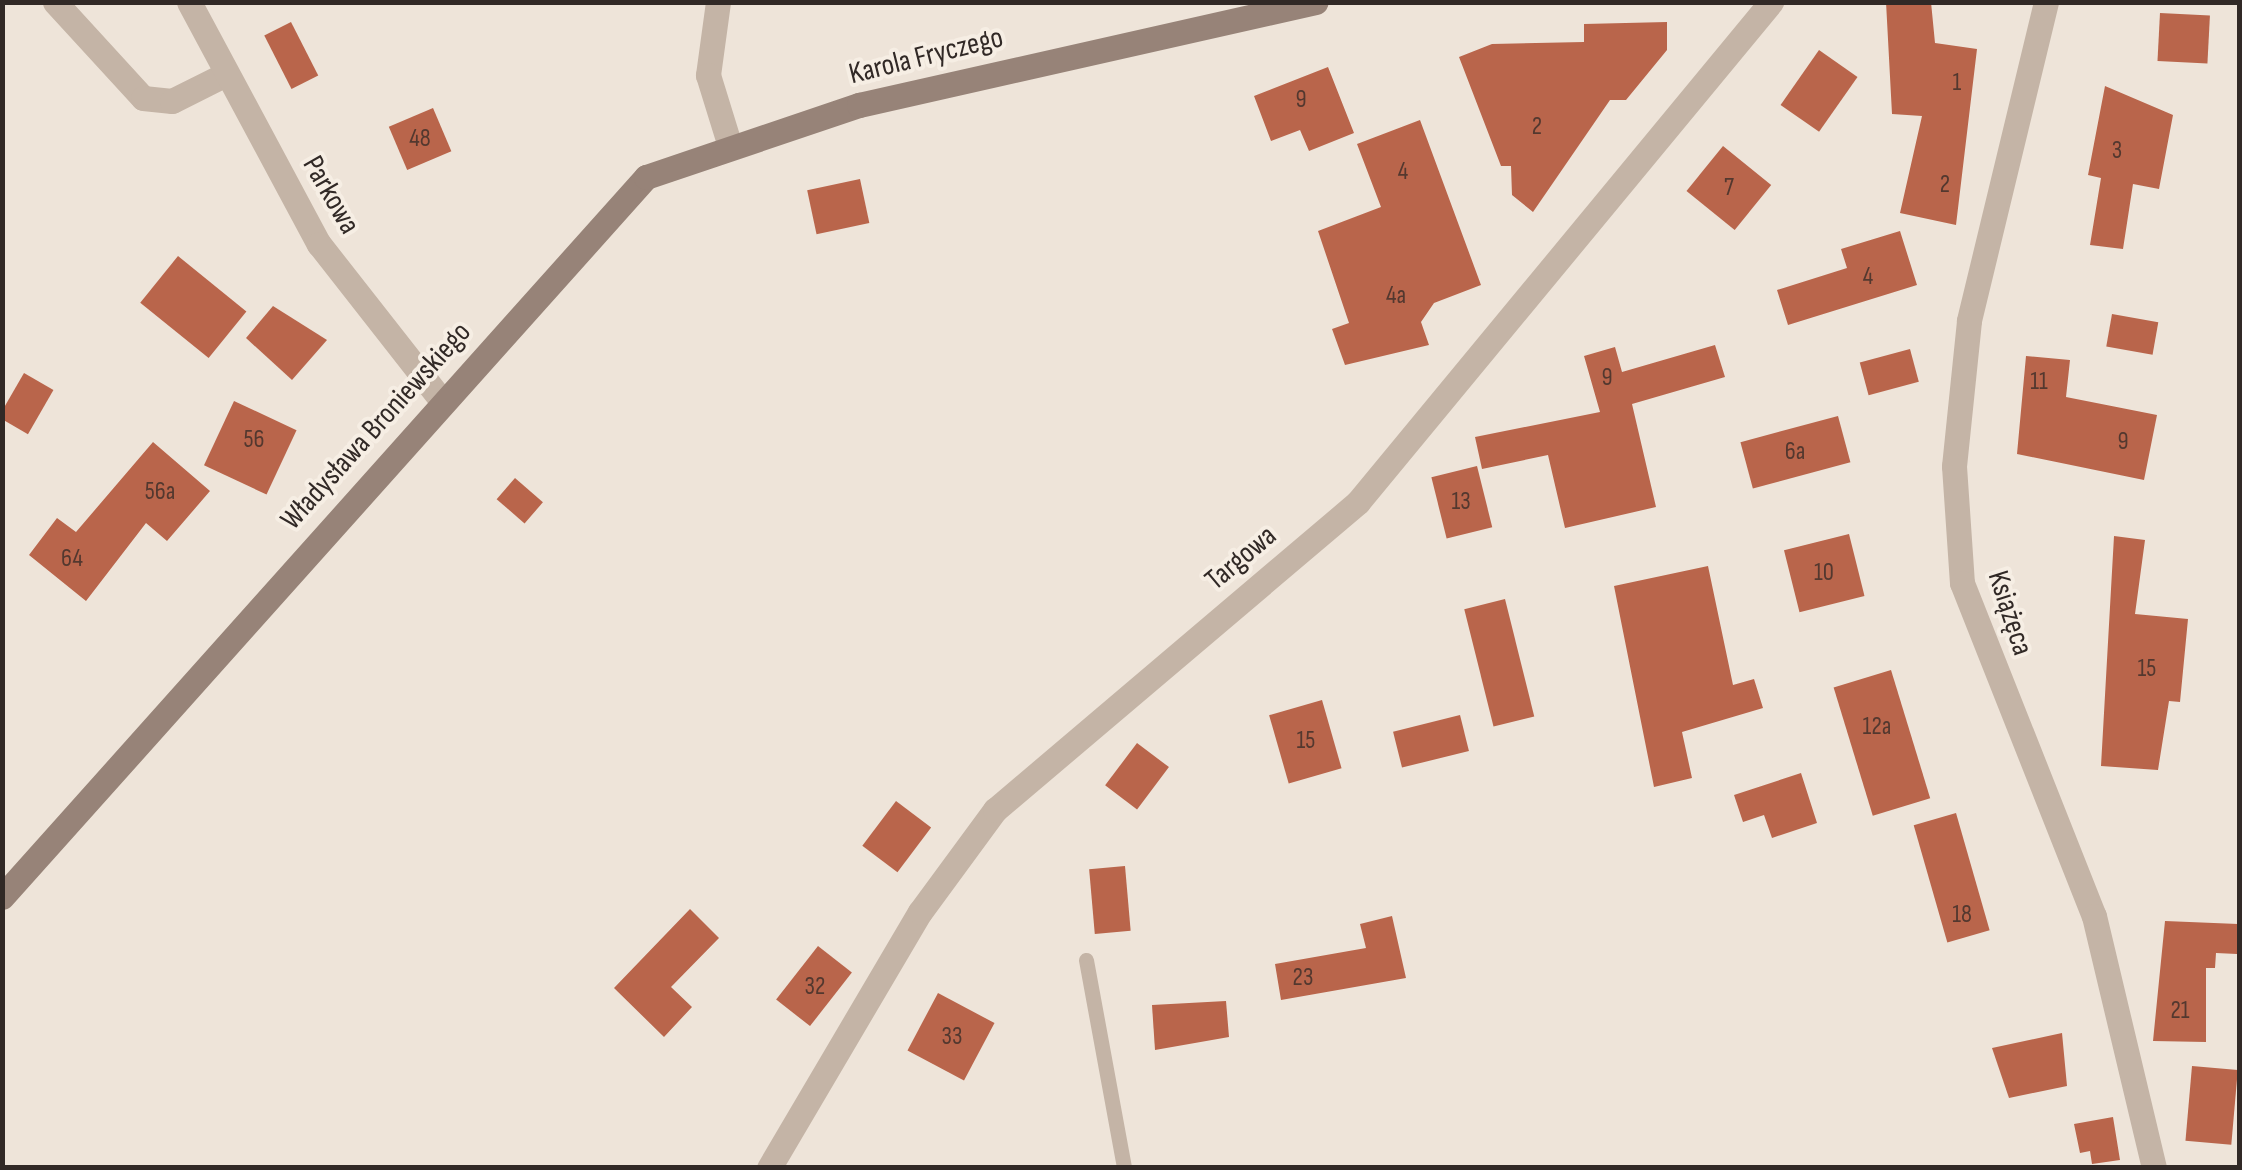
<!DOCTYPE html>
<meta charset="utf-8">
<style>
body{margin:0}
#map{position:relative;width:2242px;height:1170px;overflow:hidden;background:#eee4d9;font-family:"Sofia Sans Condensed",sans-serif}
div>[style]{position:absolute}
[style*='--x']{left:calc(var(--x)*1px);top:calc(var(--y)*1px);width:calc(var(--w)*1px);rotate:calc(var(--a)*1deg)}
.building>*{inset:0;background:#b9654b;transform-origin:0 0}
.lane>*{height:15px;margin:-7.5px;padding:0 7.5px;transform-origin:7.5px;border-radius:7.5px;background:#c4b4a6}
.street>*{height:25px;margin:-12.5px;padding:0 12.5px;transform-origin:12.5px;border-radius:12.5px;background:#c4b4a6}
.secondary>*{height:25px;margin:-12.5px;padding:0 12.5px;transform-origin:12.5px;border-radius:12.5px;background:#978378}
span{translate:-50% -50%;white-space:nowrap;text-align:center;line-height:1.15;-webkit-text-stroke:8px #f6eee4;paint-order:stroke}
.number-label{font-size:25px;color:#53382f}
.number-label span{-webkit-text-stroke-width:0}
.street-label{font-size:30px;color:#312926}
.frame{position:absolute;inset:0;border:5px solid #312926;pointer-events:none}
</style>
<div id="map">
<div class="building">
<i style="clip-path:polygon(1886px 2px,1931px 2px,1935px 43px,1977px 49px,1956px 225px,1900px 213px,1922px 116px,1892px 114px)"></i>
<i style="left:2160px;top:13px;width:50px;height:48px;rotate:3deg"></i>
<i style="left:291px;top:22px;width:60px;height:30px;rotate:63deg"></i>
<i style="clip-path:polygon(1667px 22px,1667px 50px,1626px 100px,1610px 100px,1533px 212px,1512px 195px,1511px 166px,1501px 166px,1459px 57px,1492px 44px,1584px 42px,1584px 24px)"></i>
<i style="left:1819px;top:50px;width:47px;height:67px;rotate:35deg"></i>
<i style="clip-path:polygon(1328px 67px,1354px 133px,1309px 151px,1300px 130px,1271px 141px,1254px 96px)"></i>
<i style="clip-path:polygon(2105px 86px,2173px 115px,2159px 189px,2133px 184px,2123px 249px,2090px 245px,2101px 178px,2088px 175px)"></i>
<i style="left:433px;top:108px;width:47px;height:48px;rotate:67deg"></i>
<i style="clip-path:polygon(1420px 120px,1481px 285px,1434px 303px,1421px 322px,1429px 345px,1345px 365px,1332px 329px,1349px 323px,1318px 231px,1381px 207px,1357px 144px)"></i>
<i style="left:1723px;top:146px;width:62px;height:58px;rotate:39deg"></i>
<i style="left:860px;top:179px;width:45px;height:54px;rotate:78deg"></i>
<i style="clip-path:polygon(1900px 231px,1917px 285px,1788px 325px,1777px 290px,1847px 268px,1841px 249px)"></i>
<i style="left:178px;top:256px;width:88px;height:60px;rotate:39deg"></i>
<i style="clip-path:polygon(273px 306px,327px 340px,292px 380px,246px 338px)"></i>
<i style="left:2112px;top:314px;width:47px;height:33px;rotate:10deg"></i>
<i style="clip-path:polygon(1715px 345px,1725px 377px,1632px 404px,1656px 507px,1565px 528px,1548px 455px,1482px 469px,1475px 437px,1600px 412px,1584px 356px,1615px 347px,1622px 372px)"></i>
<i style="left:1910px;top:349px;width:34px;height:52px;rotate:75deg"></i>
<i style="clip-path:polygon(2026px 356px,2070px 360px,2066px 397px,2157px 415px,2144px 480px,2017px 454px)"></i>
<i style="left:24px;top:373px;width:34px;height:51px;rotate:30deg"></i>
<i style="left:234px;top:401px;width:69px;height:71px;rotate:25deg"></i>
<i style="left:1838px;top:416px;width:48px;height:101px;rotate:75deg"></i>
<i style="clip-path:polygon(153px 442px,210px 491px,167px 541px,146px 523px,86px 601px,29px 555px,57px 518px,76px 532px)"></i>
<i style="left:1477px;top:466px;width:63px;height:47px;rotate:76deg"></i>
<i style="left:515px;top:478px;width:37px;height:28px;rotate:41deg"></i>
<i style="left:1849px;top:534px;width:64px;height:67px;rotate:76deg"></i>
<i style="clip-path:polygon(2114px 536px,2145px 540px,2135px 614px,2188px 619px,2180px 702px,2169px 701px,2158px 770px,2101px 766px)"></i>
<i style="clip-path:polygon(1708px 566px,1733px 685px,1754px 679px,1763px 708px,1682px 732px,1692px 778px,1654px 787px,1614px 586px)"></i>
<i style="left:1505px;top:599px;width:121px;height:42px;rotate:76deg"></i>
<i style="left:1891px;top:670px;width:134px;height:60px;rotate:73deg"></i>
<i style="left:1322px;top:700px;width:71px;height:55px;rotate:74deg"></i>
<i style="left:1460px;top:715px;width:37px;height:69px;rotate:76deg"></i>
<i style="left:1137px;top:743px;width:40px;height:53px;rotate:37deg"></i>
<i style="clip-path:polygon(1801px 773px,1817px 823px,1772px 838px,1764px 815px,1743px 822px,1734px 795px)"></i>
<i style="left:896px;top:801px;width:44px;height:56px;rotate:37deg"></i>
<i style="left:1956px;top:813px;width:122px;height:44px;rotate:74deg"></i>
<i style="left:1125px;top:866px;width:65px;height:36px;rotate:85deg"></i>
<i style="clip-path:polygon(690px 909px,719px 938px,671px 987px,692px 1007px,664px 1037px,614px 988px)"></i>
<i style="clip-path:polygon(1392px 916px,1406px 978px,1281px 1000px,1275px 964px,1366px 948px,1360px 924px)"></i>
<i style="clip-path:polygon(2165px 921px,2238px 924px,2237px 954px,2216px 953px,2215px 968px,2206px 968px,2206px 1042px,2153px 1041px)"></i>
<i style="left:818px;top:946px;width:43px;height:68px;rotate:38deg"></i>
<i style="left:938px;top:993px;width:64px;height:65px;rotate:28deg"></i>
<i style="clip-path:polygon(1226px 1001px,1229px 1037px,1155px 1050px,1152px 1005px)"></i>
<i style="clip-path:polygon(2062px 1033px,2067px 1086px,2009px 1098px,1992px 1048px)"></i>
<i style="left:2192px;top:1066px;width:46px;height:75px;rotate:5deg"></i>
<i style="clip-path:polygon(2113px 1117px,2120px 1160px,2092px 1164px,2090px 1151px,2080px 1153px,2074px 1124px)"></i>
</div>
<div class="lane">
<i style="--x:1086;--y:960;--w:211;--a:79.6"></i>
</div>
<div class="street">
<i style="--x:55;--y:2;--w:130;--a:47.5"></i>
<i style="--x:143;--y:98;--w:29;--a:6"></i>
<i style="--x:172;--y:101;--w:60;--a:-26.6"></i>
<i style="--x:189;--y:2;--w:275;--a:61.8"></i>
<i style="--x:319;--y:244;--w:201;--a:51.9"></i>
<i style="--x:718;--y:2;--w:74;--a:97.8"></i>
<i style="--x:708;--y:75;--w:71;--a:72.8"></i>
<i style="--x:2046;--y:2;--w:328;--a:103.6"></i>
<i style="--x:1969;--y:321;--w:146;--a:95.9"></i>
<i style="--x:1954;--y:466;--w:117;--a:86.1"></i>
<i style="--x:1962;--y:583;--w:358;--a:68.4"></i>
<i style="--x:2094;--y:916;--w:259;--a:76.6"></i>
<i style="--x:769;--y:1168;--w:297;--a:-59.5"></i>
<i style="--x:920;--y:912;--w:127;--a:-53.7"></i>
<i style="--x:995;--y:810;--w:476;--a:-40.3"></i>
<i style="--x:1358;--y:502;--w:649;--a:-50.44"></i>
</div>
<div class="secondary">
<i style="--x:2;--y:897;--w:966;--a:-48.19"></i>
<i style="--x:646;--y:177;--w:225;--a:-18.7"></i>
<i style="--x:859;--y:105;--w:468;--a:-12.7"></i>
</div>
<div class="number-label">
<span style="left:1957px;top:83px">1</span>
<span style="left:1301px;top:100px">9</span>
<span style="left:1537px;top:127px">2</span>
<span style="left:420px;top:139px">48</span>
<span style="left:2117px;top:151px">3</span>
<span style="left:1403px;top:172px">4</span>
<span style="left:1945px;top:185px">2</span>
<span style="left:1729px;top:188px">7</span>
<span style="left:1868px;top:277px">4</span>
<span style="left:1396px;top:296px">4a</span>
<span style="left:1607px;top:378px">9</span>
<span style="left:2039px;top:382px">11</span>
<span style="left:254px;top:440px">56</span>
<span style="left:2123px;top:442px">9</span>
<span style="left:1795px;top:452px">6a</span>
<span style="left:160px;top:492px">56a</span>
<span style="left:1461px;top:502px">13</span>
<span style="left:72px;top:559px">64</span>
<span style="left:1824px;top:573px">10</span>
<span style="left:2147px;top:669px">15</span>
<span style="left:1877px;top:727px">12a</span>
<span style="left:1306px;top:741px">15</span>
<span style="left:1962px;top:915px">18</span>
<span style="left:1303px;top:978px">23</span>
<span style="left:815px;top:987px">32</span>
<span style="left:2180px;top:1011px">21</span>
<span style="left:952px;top:1037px">33</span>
</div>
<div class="street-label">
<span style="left:926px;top:56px;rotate:-14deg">Karola Fryczego</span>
<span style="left:331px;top:195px;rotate:60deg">Parkowa</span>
<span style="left:376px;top:426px;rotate:-48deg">Władysława Broniewskiego</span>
<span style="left:1241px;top:558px;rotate:-40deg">Targowa</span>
<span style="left:2010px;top:613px;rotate:72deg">Książęca</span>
</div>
<div class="frame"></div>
</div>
